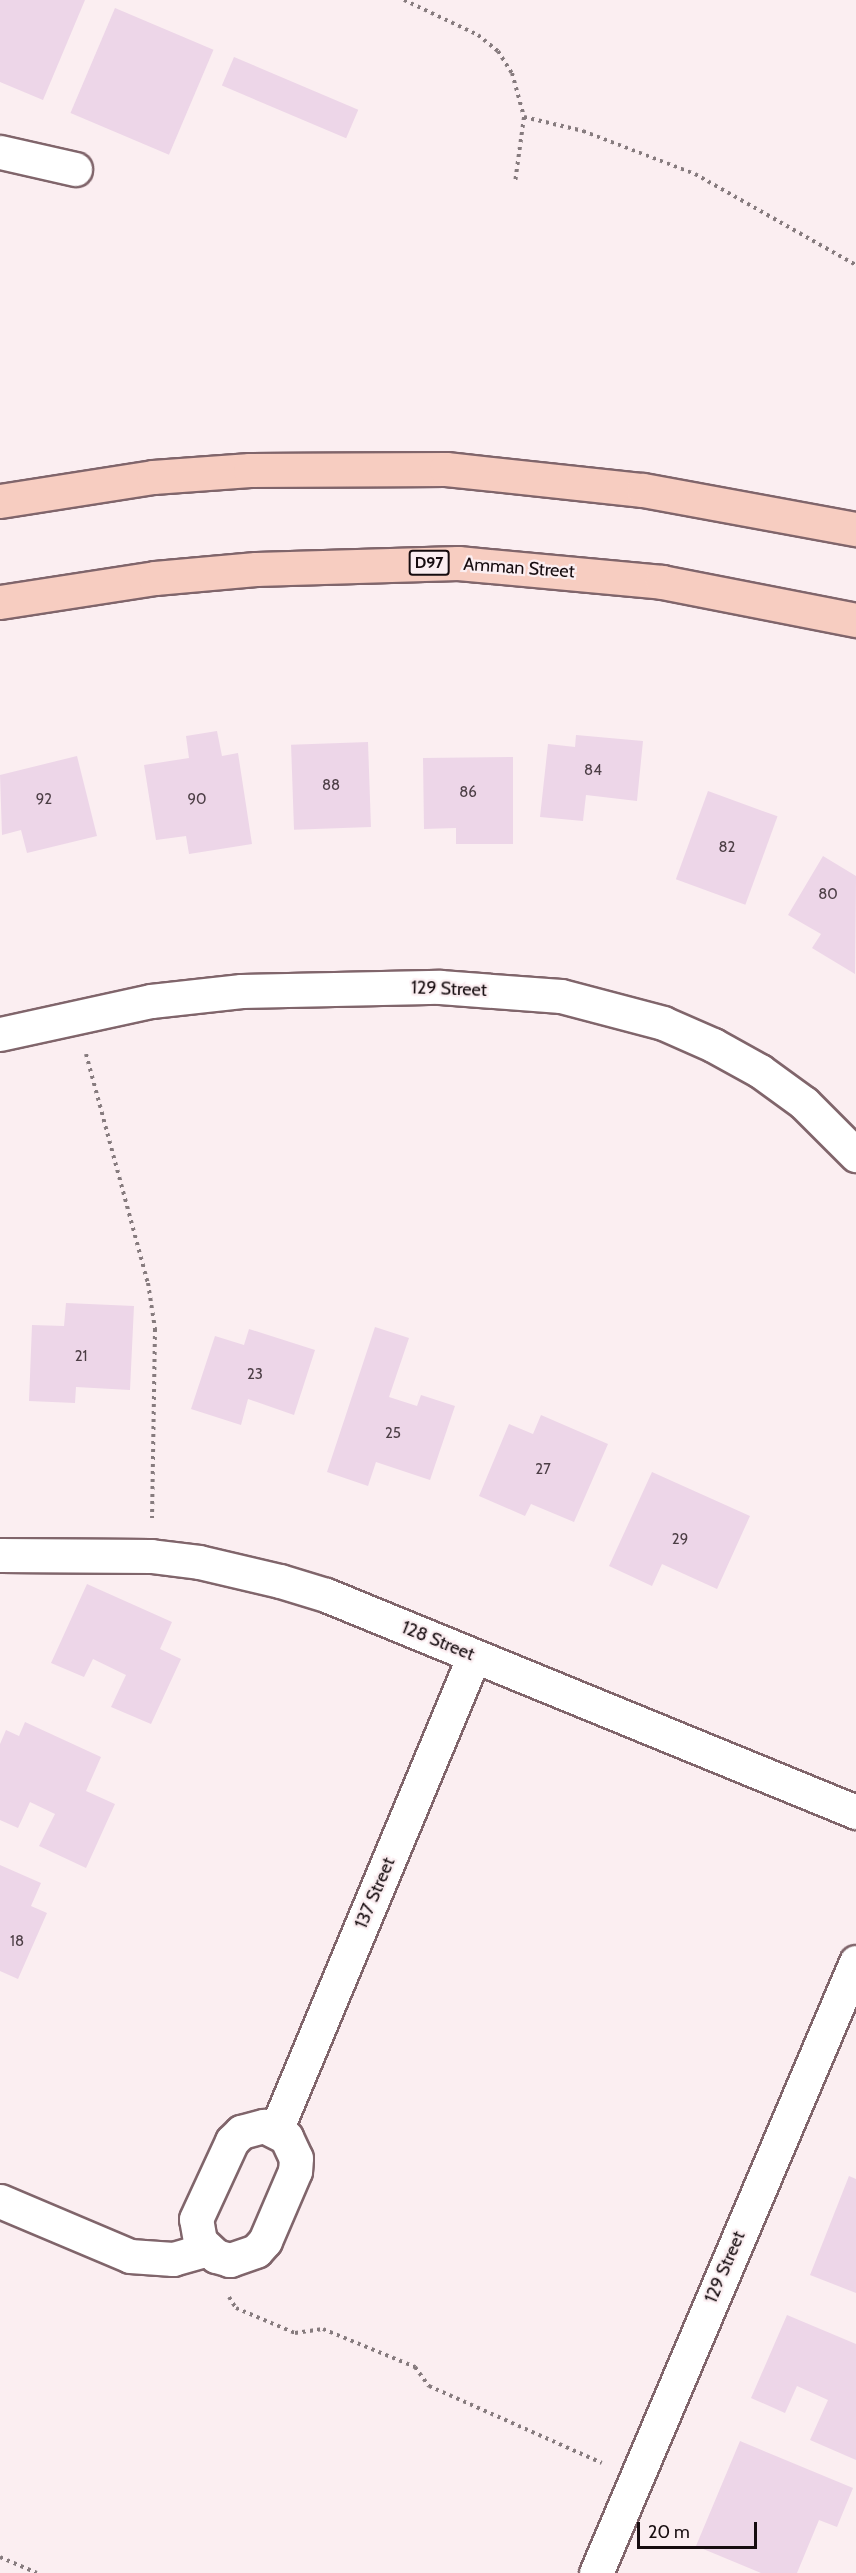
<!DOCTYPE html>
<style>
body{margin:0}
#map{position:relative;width:856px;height:2573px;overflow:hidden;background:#fbeef1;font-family:Cabin,sans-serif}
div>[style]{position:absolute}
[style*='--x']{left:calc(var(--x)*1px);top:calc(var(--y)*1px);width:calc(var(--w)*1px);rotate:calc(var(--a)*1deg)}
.building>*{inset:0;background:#edd6e8;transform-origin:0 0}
.path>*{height:4px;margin-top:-2px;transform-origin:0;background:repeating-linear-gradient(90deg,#867b7e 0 3px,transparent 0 7.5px)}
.roads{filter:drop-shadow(2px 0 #80656b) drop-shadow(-2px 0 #80656b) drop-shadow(0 2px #80656b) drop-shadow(0 -2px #80656b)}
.minor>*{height:33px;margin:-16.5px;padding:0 16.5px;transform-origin:16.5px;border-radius:16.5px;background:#fff}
.major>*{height:33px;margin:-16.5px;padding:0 16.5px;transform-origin:16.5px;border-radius:16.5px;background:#f7cdc1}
span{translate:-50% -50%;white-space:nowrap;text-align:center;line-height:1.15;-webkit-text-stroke:4.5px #fbeef1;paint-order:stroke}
.number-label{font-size:15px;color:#4c3e45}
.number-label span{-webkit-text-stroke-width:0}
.shield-label span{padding:2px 4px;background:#fbeef1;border:2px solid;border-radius:4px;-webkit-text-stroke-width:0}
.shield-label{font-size:16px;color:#160c0f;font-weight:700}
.street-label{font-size:18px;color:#160c0f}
.scale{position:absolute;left:637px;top:2522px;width:120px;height:27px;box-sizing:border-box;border:3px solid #160c0f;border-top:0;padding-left:8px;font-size:18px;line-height:21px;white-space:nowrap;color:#160c0f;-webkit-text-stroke:4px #fbeef1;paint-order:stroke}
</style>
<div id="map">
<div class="building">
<i style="clip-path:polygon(0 0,85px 0,43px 100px,0 82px)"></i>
<i style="left:115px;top:8px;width:107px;height:114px;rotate:23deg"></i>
<i style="left:234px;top:57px;width:135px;height:31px;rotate:23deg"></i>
<i style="clip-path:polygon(217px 731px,222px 756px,238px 753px,252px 844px,189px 854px,186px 836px,156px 840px,144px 765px,189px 758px,186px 736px)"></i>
<i style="clip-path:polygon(576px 735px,643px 741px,637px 801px,586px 795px,583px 821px,540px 817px,548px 744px,575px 747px)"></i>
<i style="left:368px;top:742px;width:85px;height:77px;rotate:88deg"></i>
<i style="clip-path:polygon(77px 756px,97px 836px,27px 853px,21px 830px,2px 835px,0 775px)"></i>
<i style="clip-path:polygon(513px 757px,513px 844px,456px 844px,456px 828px,424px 829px,423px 758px)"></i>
<i style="left:708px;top:791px;width:74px;height:94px;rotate:20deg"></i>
<i style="clip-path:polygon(823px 856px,856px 876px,855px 974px,812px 948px,821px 934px,788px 915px)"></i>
<i style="clip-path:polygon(66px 1303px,134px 1306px,130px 1390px,76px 1387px,75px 1403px,29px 1401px,32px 1325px,64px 1326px)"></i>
<i style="clip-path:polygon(375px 1327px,409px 1338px,389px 1397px,417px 1406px,421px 1395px,455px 1406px,430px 1480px,376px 1462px,368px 1486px,327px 1472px)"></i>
<i style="clip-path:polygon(249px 1329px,315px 1350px,294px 1415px,248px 1399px,241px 1425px,191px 1409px,215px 1336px,244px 1345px)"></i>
<i style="clip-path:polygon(541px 1415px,608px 1444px,574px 1522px,531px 1504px,525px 1516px,479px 1496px,509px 1424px,533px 1434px)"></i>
<i style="clip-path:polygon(652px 1472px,750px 1516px,717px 1589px,662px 1564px,652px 1586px,609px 1566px)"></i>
<i style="clip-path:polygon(87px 1584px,172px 1622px,160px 1649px,181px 1659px,151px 1724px,111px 1707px,126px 1675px,93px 1659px,84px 1677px,51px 1663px)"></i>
<i style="clip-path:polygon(25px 1722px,101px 1757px,86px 1791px,115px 1804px,86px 1868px,39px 1846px,55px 1814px,30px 1802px,18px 1828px,0 1820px,0 1744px,6px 1730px,19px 1736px)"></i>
<i style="clip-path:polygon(0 1865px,41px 1883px,31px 1906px,47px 1913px,18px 1979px,0 1971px)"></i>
<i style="clip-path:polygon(849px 2176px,856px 2179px,856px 2293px,810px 2275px)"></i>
<i style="clip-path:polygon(787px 2315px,856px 2344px,856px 2460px,810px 2440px,828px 2400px,797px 2386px,785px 2413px,751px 2398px)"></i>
<i style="clip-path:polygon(740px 2441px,853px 2488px,837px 2527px,819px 2520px,797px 2573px,761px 2573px,696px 2546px)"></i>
</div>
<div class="path">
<i style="--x:404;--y:0;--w:82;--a:25.3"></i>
<i style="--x:478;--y:35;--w:26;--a:39"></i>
<i style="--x:498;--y:51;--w:26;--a:58"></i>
<i style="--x:512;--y:73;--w:46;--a:74.7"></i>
<i style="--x:524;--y:117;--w:67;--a:97.8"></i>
<i style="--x:524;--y:117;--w:61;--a:13.3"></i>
<i style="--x:583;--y:131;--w:120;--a:21"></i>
<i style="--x:695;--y:174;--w:185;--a:29.5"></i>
<i style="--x:86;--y:1054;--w:237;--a:74.9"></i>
<i style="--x:148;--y:1283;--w:47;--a:81.3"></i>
<i style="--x:155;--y:1329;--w:189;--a:90.9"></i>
<i style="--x:229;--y:2297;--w:13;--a:58"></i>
<i style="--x:236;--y:2308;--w:64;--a:23"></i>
<i style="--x:295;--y:2333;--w:28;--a:-8"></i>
<i style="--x:323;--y:2329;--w:100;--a:22.4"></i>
<i style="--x:415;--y:2367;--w:24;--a:54"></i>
<i style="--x:429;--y:2386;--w:189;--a:24"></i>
<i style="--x:0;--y:2557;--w:40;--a:23.4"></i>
</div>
<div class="roads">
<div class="minor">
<i style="--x:0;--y:152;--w:77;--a:12.8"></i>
<i style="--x:0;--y:1034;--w:155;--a:-12.3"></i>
<i style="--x:151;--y:1001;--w:91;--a:-6.3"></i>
<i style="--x:241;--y:991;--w:199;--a:-1.2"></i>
<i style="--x:440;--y:987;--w:121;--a:4.3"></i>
<i style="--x:561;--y:996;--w:106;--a:14.8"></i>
<i style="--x:663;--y:1023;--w:55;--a:23.7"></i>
<i style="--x:713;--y:1045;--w:54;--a:29"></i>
<i style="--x:760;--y:1071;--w:54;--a:36"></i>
<i style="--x:804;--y:1103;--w:74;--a:45"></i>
<i style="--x:0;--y:1555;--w:151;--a:0.4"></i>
<i style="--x:151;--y:1556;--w:48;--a:7.1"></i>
<i style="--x:199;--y:1562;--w:83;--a:13.2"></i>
<i style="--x:280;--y:1581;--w:48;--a:16.9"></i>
<i style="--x:326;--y:1595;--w:573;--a:22.27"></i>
<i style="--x:264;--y:2126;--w:25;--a:27"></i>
<i style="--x:286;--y:2137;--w:23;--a:65"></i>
<i style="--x:296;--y:2158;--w:13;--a:94"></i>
<i style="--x:295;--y:2171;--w:76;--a:113.2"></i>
<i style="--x:265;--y:2241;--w:13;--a:132"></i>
<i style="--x:256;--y:2251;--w:28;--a:161"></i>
<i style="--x:230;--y:2260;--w:15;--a:-164"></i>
<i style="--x:216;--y:2256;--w:22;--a:-137"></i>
<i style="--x:200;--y:2241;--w:22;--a:-100"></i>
<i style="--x:196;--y:2219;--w:86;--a:-65.2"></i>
<i style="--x:232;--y:2141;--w:13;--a:-45"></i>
<i style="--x:241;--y:2132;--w:24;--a:-15"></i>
<i style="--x:276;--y:2130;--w:514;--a:-67.33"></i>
<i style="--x:0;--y:2201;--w:141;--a:22.9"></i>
<i style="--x:130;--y:2256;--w:43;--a:4"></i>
<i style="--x:173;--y:2259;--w:35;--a:-16"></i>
<i style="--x:596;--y:2573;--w:664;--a:-66.95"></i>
</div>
<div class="major">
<i style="--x:0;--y:501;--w:155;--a:-8.9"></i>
<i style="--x:153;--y:477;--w:97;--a:-4.1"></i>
<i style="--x:250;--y:470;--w:196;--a:-0.3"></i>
<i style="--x:446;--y:469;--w:198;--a:6.1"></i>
<i style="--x:643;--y:490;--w:217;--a:10.4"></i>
<i style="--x:0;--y:602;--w:157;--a:-8.8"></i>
<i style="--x:155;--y:578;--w:101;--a:-5.1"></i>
<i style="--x:256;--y:569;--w:202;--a:-1.7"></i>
<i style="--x:458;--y:563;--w:205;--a:5.3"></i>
<i style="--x:662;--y:582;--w:198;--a:11.1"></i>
</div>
</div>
<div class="number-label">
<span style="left:593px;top:771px">84</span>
<span style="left:331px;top:786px">88</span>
<span style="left:468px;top:793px">86</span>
<span style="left:44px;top:800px">92</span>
<span style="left:197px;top:800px">90</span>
<span style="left:727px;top:848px">82</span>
<span style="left:828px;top:895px">80</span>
<span style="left:81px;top:1357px">21</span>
<span style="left:255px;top:1375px">23</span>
<span style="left:393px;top:1434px">25</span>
<span style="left:543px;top:1470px">27</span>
<span style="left:680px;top:1540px">29</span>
<span style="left:17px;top:1942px">18</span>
</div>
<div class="shield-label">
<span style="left:429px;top:563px">D97</span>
</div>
<div class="street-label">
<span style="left:519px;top:568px;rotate:4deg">Amman Street</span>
<span style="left:449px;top:989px;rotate:2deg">129 Street</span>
<span style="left:438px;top:1641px;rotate:22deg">128 Street</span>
<span style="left:375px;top:1893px;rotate:-67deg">137 Street</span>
<span style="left:725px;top:2267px;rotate:-67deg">129 Street</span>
</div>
<div class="scale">20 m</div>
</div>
